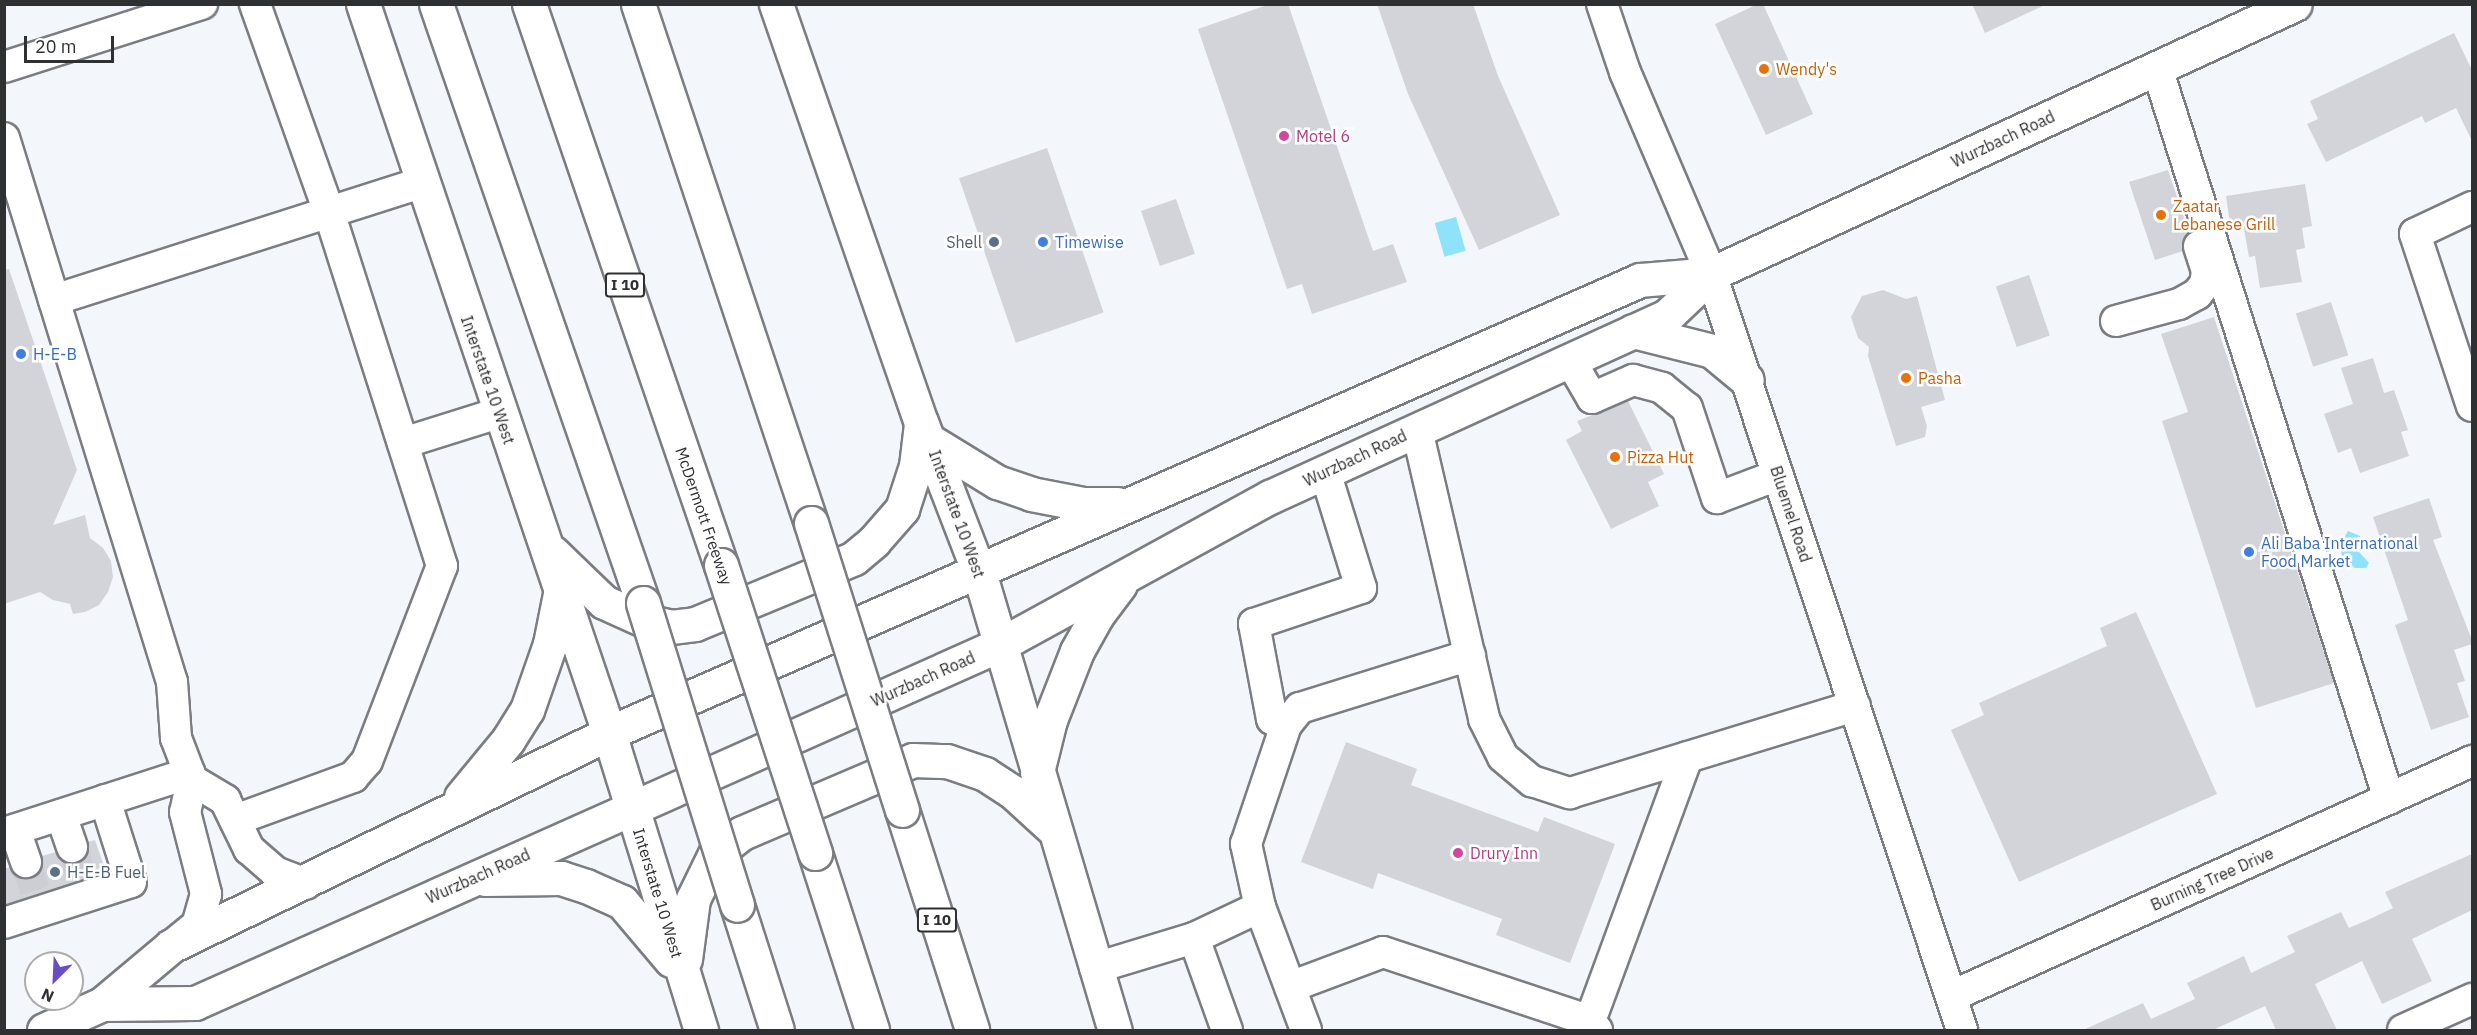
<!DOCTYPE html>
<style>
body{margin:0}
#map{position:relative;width:2477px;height:1035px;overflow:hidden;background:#f3f6fb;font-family:"IBM Plex Sans",sans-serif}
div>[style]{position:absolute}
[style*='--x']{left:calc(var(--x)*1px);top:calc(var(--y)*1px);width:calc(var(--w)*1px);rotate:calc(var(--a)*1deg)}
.water>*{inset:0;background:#8ee2f9;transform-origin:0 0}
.building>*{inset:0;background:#d2d4da;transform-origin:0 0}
.minor-tunnel>*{height:30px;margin-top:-15px;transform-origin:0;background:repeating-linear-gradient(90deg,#ccced3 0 30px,transparent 0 45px)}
.roads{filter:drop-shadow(2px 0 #7b7d82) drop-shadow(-2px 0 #7b7d82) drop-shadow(0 2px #7b7d82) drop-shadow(0 -2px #7b7d82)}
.minor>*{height:30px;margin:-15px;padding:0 15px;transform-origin:15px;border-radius:15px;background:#fff}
.major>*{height:33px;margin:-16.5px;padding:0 16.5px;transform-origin:16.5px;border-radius:16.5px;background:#fff}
.highway>*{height:33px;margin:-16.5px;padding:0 16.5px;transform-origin:16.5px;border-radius:16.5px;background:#fff}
.bridges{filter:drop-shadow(2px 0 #7b7d82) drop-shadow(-2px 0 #7b7d82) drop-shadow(0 2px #7b7d82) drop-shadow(0 -2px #7b7d82)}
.highway-bridge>*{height:33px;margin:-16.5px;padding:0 16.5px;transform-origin:16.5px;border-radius:16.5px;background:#fff}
.dots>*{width:16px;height:16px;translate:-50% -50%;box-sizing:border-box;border:3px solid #fff;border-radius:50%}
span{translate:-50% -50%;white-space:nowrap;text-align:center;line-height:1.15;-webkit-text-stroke:5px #fff;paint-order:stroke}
.shield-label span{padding:2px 4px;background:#fff;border:2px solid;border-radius:4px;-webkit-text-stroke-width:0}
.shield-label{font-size:15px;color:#2f3032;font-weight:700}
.food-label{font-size:16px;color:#c56008}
.left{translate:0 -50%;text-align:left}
.hotel-label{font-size:16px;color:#b23c85}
.street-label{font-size:16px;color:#2f3032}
.service-label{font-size:16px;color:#4e5e75}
.right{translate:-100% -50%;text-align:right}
.shop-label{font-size:16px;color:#366cbe}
.frame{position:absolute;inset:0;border:6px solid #2f3032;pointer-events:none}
.north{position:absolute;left:24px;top:951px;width:60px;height:60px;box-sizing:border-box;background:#fff;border:2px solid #acacad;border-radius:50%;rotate:204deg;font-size:16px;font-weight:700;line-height:24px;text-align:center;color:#2f3032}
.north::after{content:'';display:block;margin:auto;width:21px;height:27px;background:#694dc6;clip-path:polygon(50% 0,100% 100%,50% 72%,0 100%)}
.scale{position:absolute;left:24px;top:36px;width:90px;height:27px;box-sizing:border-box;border:3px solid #2f3032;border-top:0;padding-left:8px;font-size:18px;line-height:21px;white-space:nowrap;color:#2f3032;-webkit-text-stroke:4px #fff;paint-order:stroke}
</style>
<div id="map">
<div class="water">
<i style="left:1456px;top:217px;width:35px;height:22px;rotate:74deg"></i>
<i style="clip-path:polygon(2348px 531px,2360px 536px,2359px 552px,2369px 563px,2366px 568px,2355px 568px,2342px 556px,2340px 545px)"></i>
</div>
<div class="building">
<i style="clip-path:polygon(1270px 4px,1288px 4px,1373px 251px,1393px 244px,1407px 282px,1312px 314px,1302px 284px,1287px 289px,1198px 29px)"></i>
<i style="clip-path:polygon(1377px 4px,1473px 4px,1498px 76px,1560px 215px,1479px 250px,1408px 94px)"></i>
<i style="clip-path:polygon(1758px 4px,1763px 4px,1813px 114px,1766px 135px,1715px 24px)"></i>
<i style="clip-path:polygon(1972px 4px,2047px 4px,1985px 33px)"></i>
<i style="clip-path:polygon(2454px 33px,2472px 70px,2472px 141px,2456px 108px,2425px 123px,2422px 116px,2326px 162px,2307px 124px,2318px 119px,2310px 101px)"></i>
<i style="left:1047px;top:148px;width:174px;height:93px;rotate:71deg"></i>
<i style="clip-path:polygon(2168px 170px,2189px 233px,2182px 242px,2183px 251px,2155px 260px,2129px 182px)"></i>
<i style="clip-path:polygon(2305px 184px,2312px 226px,2302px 228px,2305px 248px,2296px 250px,2302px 282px,2260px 288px,2255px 256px,2249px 257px,2244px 229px,2231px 231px,2226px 196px)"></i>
<i style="left:1176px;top:199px;width:58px;height:37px;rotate:71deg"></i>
<i style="clip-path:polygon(9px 269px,77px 470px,53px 525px,85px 515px,90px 538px,103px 548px,111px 561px,113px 577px,108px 592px,99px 605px,85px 612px,73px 614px,70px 604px,53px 600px,40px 592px,4px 604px,4px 270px)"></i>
<i style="left:2029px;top:275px;width:64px;height:35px;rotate:71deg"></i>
<i style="clip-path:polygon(1883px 290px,1906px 299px,1917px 296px,1945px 400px,1921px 407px,1927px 426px,1925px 437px,1896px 446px,1868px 356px,1869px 347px,1858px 338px,1851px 317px,1862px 296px)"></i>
<i style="left:2331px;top:302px;width:56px;height:37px;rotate:72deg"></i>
<i style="clip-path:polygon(2214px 317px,2334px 683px,2256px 708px,2162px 421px,2188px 412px,2161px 334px)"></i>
<i style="clip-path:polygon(2373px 358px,2384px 393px,2394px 390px,2408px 430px,2401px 432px,2409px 456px,2360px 473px,2351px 448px,2338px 453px,2324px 414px,2353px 404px,2341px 368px)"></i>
<i style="clip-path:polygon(1628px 401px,1664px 474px,1648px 482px,1659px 506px,1611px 529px,1566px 440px,1582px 431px,1577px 421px)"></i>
<i style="clip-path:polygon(2429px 498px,2442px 537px,2433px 540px,2472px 640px,2472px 644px,2454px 650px,2465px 681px,2457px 683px,2469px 717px,2431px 730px,2395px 625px,2408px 620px,2373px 517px)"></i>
<i style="clip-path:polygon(2136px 612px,2217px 794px,2019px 882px,1951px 730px,1984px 715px,1979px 703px,2107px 646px,2100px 628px)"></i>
<i style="clip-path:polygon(1346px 742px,1417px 769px,1411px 785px,1538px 832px,1544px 817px,1615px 844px,1570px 963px,1496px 935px,1502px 919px,1378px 873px,1373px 889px,1301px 862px)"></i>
<i style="clip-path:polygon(95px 840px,106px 872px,4px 905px,4px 869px,10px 867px,22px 879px,31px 878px,39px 873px,42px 856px,56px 852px,61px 860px,77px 863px,85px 858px,88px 842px)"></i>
<i style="clip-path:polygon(2472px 854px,2472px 910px,2412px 939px,2432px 981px,2382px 1004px,2362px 961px,2315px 984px,2337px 1030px,2276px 1030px,2265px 1006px,2213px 1030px,2083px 1030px,2143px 1003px,2151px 1019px,2195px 999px,2187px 983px,2244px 956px,2251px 973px,2295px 952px,2287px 936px,2341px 912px,2349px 928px,2372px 918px,2393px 908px,2385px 892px)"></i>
</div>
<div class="minor-tunnel">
<i style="--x:72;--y:847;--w:38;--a:73"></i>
<i style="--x:26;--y:862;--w:37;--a:73"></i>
</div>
<div class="roads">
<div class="minor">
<i style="--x:1602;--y:4;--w:72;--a:71.3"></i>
<i style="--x:1625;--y:72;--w:220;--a:66.9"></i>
<i style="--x:1711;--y:274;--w:797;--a:71.63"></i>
<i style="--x:4;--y:67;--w:208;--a:-17.7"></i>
<i style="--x:2157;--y:68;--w:767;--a:72.39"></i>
<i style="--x:4;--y:138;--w:569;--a:72.84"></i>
<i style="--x:172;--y:682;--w:56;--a:85.9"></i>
<i style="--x:176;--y:738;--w:45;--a:69.1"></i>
<i style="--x:192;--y:780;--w:33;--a:102"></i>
<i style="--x:185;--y:812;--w:85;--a:75.6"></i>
<i style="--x:206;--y:894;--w:32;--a:106"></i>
<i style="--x:197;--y:925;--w:28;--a:141"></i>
<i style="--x:2472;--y:207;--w:63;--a:154.7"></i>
<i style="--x:2415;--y:234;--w:181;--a:71.7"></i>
<i style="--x:54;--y:300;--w:385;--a:-17.7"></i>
<i style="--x:2116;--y:321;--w:65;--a:-15.1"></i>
<i style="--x:2179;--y:304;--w:21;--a:-29"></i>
<i style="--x:2197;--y:294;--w:13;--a:-51"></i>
<i style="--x:2205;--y:284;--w:13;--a:-81"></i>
<i style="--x:2207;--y:271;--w:26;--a:-108"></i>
<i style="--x:1570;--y:360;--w:44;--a:59.9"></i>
<i style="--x:1592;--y:398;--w:45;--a:-23.7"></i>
<i style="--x:1633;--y:380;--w:30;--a:15"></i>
<i style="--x:1662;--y:388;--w:32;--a:39"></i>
<i style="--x:1687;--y:408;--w:95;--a:71.6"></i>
<i style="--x:1717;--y:498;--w:65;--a:-20.7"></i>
<i style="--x:1417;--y:430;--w:297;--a:76.9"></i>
<i style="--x:1484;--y:719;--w:42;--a:63.4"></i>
<i style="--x:1503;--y:757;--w:38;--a:40"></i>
<i style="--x:1532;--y:781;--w:40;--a:18"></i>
<i style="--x:1570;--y:793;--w:298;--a:-17"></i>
<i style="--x:403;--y:443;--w:101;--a:-17.4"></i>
<i style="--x:1286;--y:725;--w:15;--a:-157"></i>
<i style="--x:1272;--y:719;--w:97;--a:-100.7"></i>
<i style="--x:1254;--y:624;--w:113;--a:-18.6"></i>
<i style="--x:1361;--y:588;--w:121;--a:-107.2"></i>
<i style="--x:192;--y:780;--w:39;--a:31"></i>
<i style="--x:225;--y:800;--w:55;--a:63.9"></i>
<i style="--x:249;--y:849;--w:35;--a:41"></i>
<i style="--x:275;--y:872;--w:33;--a:21"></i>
<i style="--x:61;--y:815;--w:34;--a:71"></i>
<i style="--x:235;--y:820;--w:126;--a:-20"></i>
<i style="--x:353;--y:777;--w:21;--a:-49"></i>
<i style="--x:367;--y:761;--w:209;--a:-69"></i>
<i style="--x:442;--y:566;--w:372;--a:-107.7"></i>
<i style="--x:329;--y:212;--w:221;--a:-109.6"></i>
<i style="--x:15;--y:830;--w:34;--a:71"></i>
<i style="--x:4;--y:833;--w:195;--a:-17.9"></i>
<i style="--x:4;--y:923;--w:133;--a:-17.9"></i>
<i style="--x:131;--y:882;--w:86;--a:-107.6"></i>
<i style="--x:1194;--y:938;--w:98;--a:70.3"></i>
<i style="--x:1095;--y:968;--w:103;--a:-16.9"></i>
<i style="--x:1194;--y:938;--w:73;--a:-25.2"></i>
<i style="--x:1290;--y:987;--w:99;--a:-20.6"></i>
<i style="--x:1383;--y:952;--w:218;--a:18.4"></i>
<i style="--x:1952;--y:996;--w:571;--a:-24.32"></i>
<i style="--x:1306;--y:1030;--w:131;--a:-110.5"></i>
<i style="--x:1260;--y:907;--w:65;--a:-102.5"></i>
<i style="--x:1246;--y:844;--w:126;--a:-71.4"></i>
<i style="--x:1286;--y:725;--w:22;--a:-51"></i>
<i style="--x:1300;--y:708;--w:178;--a:-17.3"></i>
<i style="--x:1597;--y:1030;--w:11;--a:-128"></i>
<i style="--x:1590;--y:1021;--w:281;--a:-69.8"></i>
<i style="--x:2403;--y:1030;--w:76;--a:-24.2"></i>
</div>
<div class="major">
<i style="--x:363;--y:4;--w:769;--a:71.35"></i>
<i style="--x:609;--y:733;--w:311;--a:72.8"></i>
<i style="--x:776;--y:4;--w:442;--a:70.9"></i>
<i style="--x:921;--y:422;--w:161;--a:68.9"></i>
<i style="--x:979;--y:572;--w:478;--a:73.5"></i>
<i style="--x:1633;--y:331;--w:81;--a:14.2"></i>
<i style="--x:1712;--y:351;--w:45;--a:39.6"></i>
<i style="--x:930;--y:441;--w:79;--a:31.5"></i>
<i style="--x:997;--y:482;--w:36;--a:19"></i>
<i style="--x:1031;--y:494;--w:53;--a:10.9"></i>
<i style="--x:1083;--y:504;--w:34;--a:0"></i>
<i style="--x:552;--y:552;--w:72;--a:43.9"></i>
<i style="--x:604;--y:602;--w:46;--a:24.3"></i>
<i style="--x:646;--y:621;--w:26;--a:13"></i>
<i style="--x:671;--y:627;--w:24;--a:-7"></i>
<i style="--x:695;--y:624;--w:172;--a:-22.5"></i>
<i style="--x:854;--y:558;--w:26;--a:-40"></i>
<i style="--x:874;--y:541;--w:43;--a:-48.8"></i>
<i style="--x:902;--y:509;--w:45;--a:-72"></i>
<i style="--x:916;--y:466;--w:42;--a:-83.2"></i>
<i style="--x:1037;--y:772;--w:54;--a:-76"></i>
<i style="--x:1050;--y:720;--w:74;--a:-68.6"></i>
<i style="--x:1077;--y:651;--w:41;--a:-60.9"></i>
<i style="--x:1097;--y:615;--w:38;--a:-53"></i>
<i style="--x:461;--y:797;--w:74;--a:-50.5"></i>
<i style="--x:508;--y:740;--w:36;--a:-58"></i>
<i style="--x:527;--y:710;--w:70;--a:-70.8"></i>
<i style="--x:550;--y:644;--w:51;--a:-78.7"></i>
<i style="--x:485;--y:879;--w:76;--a:-0.8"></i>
<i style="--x:561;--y:878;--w:26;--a:18"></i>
<i style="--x:586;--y:886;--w:39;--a:24"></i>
<i style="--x:622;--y:902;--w:76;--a:49.8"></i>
<i style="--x:685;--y:959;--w:61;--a:-82.4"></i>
<i style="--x:693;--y:899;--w:50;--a:-63.9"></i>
<i style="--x:715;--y:854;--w:34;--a:-38"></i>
<i style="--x:742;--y:833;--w:186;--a:-23.1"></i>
<i style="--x:913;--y:760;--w:34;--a:2"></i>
<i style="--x:947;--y:761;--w:40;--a:18.9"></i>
<i style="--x:985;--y:774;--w:33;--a:33"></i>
<i style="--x:1013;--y:792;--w:52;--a:42.6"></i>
<i style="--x:102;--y:1004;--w:93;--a:-0.6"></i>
<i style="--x:195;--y:1003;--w:882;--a:-24.01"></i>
<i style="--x:1001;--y:644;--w:307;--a:-28.7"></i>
<i style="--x:1270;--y:497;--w:436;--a:-24.5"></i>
<i style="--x:1667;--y:316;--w:61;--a:-43.7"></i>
<i style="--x:1711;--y:274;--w:643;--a:-24.81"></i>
<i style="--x:44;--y:1030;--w:64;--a:-24.1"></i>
<i style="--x:102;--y:1004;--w:90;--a:-40"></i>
<i style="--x:171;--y:946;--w:487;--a:-25.9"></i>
<i style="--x:609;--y:733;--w:1126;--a:-23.72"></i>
<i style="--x:1640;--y:280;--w:71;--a:-4.8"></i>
</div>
<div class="highway">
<i style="--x:436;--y:4;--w:634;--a:70.94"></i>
<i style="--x:529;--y:4;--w:593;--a:71.11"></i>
<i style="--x:638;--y:4;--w:547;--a:71.57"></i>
<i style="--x:902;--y:810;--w:231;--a:72.3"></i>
<i style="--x:815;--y:853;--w:186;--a:72.1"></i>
<i style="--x:737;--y:905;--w:131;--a:72.3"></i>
</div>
</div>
<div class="bridges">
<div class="highway-bridge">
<i style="--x:811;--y:523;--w:301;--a:72.4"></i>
<i style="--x:721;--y:565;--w:303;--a:71.9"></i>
<i style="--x:643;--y:603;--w:316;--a:72.7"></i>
</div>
</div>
<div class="dots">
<i style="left:1764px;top:69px;background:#e8710a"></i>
<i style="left:1284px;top:136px;background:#d1479c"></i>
<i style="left:2161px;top:215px;background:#e8710a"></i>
<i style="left:994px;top:242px;background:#5c6f8a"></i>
<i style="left:1043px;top:242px;background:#3f7fe0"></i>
<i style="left:21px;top:354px;background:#3f7fe0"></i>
<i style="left:1906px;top:378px;background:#e8710a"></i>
<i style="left:1615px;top:457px;background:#e8710a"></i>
<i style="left:2249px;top:552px;background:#3f7fe0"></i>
<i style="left:1458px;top:853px;background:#d1479c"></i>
<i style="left:55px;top:872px;background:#5c6f8a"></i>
</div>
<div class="shield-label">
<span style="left:625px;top:285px">I 10</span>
<span style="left:937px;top:920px">I 10</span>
</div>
<div class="food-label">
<span class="left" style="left:1776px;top:69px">Wendy's</span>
<span class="left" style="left:2173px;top:215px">Zaatar<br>Lebanese Grill</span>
<span class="left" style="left:1918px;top:378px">Pasha</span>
<span class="left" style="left:1627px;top:457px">Pizza Hut</span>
</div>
<div class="hotel-label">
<span class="left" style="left:1296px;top:136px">Motel 6</span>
<span class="left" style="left:1470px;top:853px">Drury Inn</span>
</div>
<div class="street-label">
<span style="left:2003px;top:139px;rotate:-25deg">Wurzbach Road</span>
<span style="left:488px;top:380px;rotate:71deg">Interstate 10 West</span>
<span style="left:1355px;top:458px;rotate:-25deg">Wurzbach Road</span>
<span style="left:957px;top:514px;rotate:70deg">Interstate 10 West</span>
<span style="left:1791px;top:514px;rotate:72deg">Bluemel Road</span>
<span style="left:704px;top:516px;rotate:71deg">McDermott Freeway</span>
<span style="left:923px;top:679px;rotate:-24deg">Wurzbach Road</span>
<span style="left:478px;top:876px;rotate:-24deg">Wurzbach Road</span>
<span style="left:2212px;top:879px;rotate:-24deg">Burning Tree Drive</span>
<span style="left:658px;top:893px;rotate:73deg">Interstate 10 West</span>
</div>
<div class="service-label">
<span class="right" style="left:982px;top:242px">Shell</span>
<span class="left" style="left:67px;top:872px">H-E-B Fuel</span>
</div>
<div class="shop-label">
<span class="left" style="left:1055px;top:242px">Timewise</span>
<span class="left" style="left:33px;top:354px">H-E-B</span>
<span class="left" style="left:2261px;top:552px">Ali Baba International<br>Food Market</span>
</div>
<div class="frame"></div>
<div class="north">N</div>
<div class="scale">20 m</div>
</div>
